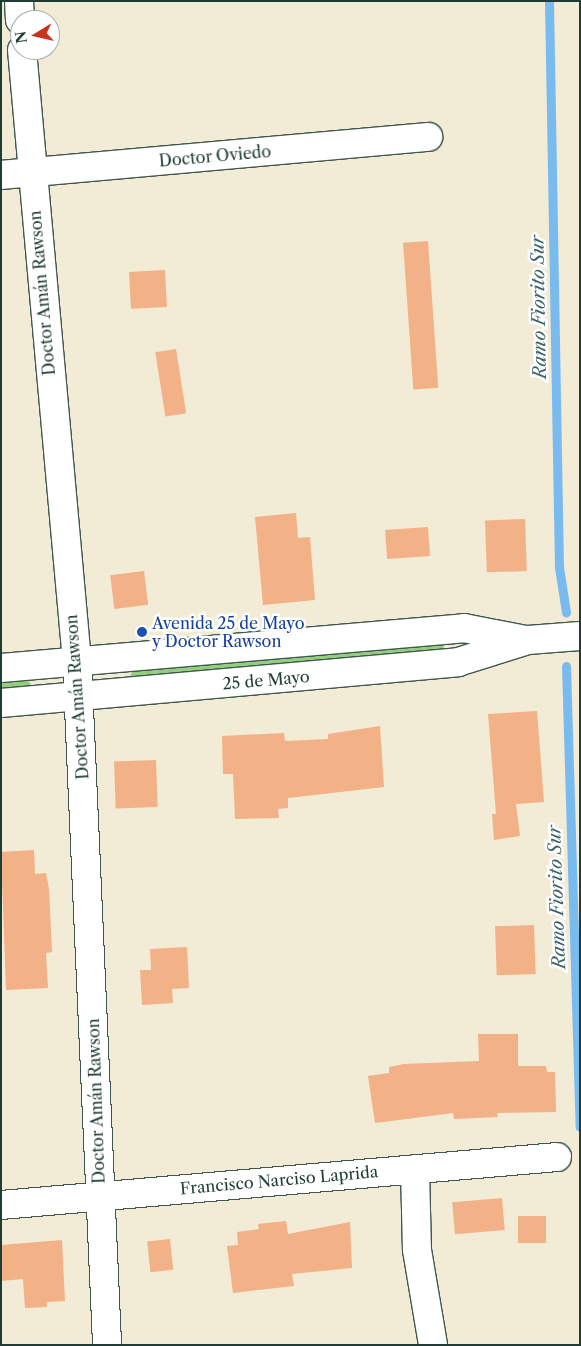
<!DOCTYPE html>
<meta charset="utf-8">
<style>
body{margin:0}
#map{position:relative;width:581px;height:1346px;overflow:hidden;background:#f2ebd5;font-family:"Libre Caslon Text",serif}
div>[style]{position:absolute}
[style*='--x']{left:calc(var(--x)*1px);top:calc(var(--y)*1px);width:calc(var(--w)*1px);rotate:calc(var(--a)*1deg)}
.green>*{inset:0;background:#94cd7f}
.stream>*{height:9px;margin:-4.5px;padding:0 4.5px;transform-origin:4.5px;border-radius:4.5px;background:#7abbef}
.building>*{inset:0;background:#f2b186;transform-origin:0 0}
.roads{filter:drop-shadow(1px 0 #3f574c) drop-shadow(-1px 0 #3f574c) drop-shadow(0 1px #3f574c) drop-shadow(0 -1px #3f574c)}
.minor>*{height:28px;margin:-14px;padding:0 14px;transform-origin:14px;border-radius:14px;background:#fff}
.dots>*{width:14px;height:14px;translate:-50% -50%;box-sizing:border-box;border:2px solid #fff;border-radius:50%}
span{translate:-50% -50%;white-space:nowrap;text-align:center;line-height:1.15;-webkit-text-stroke:5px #fff;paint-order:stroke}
.street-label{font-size:16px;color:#1f3d34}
.transit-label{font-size:16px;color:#164399}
.left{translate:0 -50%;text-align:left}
.water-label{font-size:18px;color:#3a636c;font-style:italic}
.frame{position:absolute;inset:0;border:2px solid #1f3d34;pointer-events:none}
.north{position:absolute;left:10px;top:10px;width:50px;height:50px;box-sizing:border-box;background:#fff;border:1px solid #a5b1ae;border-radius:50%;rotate:261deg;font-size:14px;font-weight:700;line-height:20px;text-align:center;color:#1f3d34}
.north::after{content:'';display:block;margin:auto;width:18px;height:22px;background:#c8321e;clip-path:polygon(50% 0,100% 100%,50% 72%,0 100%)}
</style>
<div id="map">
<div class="green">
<i style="clip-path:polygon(440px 643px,444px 645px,443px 650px,130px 677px,132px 671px)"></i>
<i style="clip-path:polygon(27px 680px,31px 684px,29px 688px,1px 691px,1px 682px)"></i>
</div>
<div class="stream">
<i style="--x:549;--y:1;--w:566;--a:88.99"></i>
<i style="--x:559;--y:567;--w:46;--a:81.2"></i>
<i style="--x:566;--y:666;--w:461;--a:88.3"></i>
</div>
<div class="building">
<i style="left:428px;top:241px;width:147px;height:25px;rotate:86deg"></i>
<i style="left:165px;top:270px;width:37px;height:36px;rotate:87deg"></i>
<i style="left:176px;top:349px;width:65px;height:21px;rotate:81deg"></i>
<i style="clip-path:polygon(296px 513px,298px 538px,310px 537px,315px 600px,263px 605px,255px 517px)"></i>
<i style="left:525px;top:519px;width:52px;height:40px;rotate:88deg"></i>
<i style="left:428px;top:527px;width:29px;height:43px;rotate:86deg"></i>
<i style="left:144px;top:571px;width:34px;height:34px;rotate:83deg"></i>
<i style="clip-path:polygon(537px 711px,544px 802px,516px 804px,520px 836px,494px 840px,492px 814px,496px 814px,488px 714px)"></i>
<i style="clip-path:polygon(380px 726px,384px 787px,288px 798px,288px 808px,278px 809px,279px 818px,235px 819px,233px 774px,223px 774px,222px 736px,284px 733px,285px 741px,328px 739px,328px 734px)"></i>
<i style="left:156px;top:760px;width:47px;height:42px;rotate:88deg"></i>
<i style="clip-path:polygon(34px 850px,35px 874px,46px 873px,49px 889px,52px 952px,46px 953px,48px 988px,6px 990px,1px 852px)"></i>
<i style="left:534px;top:925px;width:49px;height:39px;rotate:88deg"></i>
<i style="clip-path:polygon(187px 947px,189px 988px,172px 989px,173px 1003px,142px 1005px,140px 970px,151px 970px,150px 949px)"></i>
<i style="clip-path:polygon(478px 1034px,518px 1034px,518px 1066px,546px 1066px,547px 1072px,555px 1072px,556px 1112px,497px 1113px,498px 1117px,454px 1119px,453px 1113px,375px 1123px,368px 1076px,389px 1073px,389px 1067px,404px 1064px,479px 1061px)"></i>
<i style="left:502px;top:1198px;width:32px;height:50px;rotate:85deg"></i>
<i style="left:518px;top:1216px;width:28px;height:27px"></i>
<i style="clip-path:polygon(286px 1221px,288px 1234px,350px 1222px,352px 1268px,292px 1274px,294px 1286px,233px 1293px,227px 1246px,238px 1245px,237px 1232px,259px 1229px,258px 1224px)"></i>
<i style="left:170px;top:1239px;width:31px;height:23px;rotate:84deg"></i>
<i style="clip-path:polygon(62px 1240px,65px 1301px,47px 1302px,47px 1307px,25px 1308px,23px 1279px,1px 1281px,1px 1245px)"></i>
</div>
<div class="roads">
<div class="minor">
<i style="--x:19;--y:1;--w:19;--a:87"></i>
<i style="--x:22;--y:50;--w:614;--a:84.86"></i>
<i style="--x:77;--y:662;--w:684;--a:87.48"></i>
<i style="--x:1;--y:175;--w:429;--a:-5.1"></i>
<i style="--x:1;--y:668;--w:465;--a:-4.9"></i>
<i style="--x:464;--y:628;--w:63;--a:11"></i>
<i style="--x:1;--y:703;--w:459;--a:-5.1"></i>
<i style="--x:458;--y:662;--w:73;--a:-17.4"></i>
<i style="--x:528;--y:640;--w:52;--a:-4.4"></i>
<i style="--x:415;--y:1169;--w:81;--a:88.6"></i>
<i style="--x:417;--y:1250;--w:96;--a:80.4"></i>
<i style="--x:1;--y:1205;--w:558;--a:-4.93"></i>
</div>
</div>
<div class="dots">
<i style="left:142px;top:632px;background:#1a4fb4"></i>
</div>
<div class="street-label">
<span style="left:215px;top:156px;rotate:-5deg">Doctor Oviedo</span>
<span style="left:42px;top:293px;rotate:-95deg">Doctor Amán Rawson</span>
<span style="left:266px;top:680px;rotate:-5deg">25 de Mayo</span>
<span style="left:77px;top:697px;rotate:-94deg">Doctor Amán Rawson</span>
<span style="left:96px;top:1101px;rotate:-92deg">Doctor Amán Rawson</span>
<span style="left:279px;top:1180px;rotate:-5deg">Francisco Narciso Laprida</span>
</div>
<div class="transit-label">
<span class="left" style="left:152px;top:632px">Avenida 25 de Mayo<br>y Doctor Rawson</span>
</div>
<div class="water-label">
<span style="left:539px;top:307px;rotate:-91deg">Ramo Fiorito Sur</span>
<span style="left:557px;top:897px;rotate:-92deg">Ramo Fiorito Sur</span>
</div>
<div class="frame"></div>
<div class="north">N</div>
</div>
